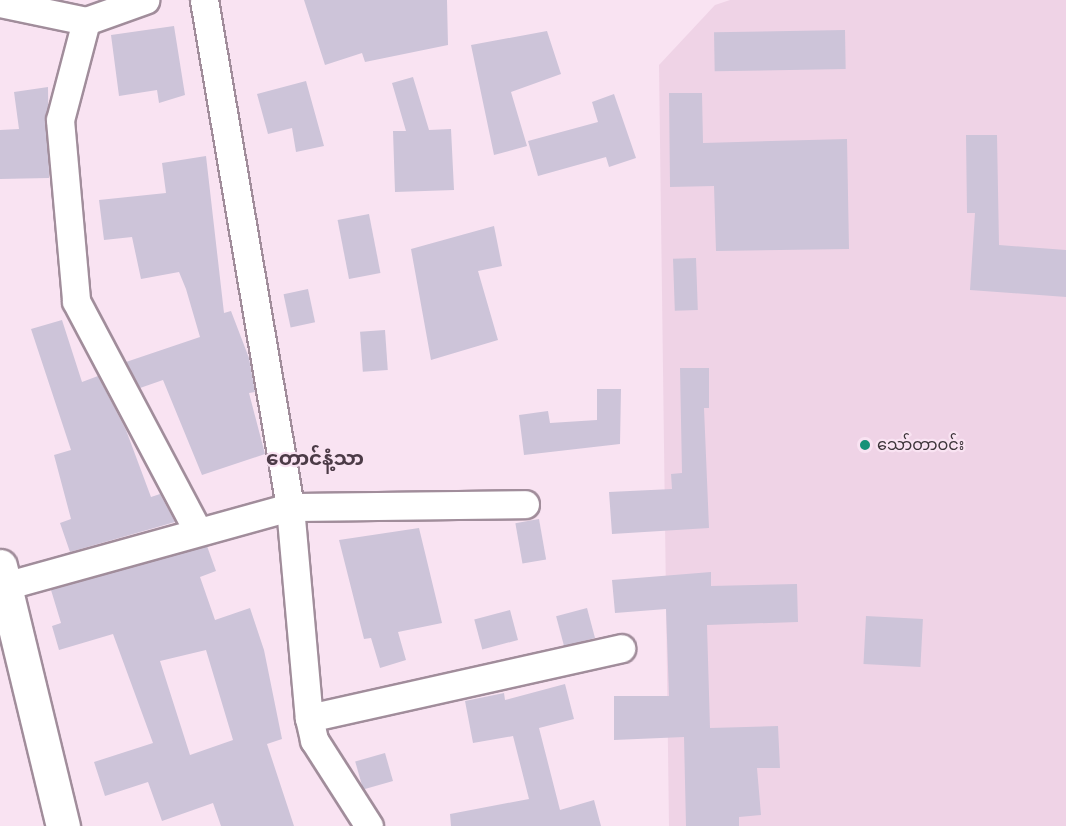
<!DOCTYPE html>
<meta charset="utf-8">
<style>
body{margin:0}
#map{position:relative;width:1066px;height:826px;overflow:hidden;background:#f9e3f2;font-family:Arial,"Noto Sans Myanmar",sans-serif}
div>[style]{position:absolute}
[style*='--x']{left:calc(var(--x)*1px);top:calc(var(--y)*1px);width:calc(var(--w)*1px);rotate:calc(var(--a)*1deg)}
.built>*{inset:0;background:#efd3e6}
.building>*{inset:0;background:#cdc4d9;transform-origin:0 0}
.roads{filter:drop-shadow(2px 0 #a18d9b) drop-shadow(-2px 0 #a18d9b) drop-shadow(0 2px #a18d9b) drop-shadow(0 -2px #a18d9b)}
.street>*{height:27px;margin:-13.5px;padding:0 13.5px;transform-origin:13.5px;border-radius:13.5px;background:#fff}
.secondary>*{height:33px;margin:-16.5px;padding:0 16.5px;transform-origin:16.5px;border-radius:16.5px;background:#fff}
.dots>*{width:16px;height:16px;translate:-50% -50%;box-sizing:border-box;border:3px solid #f9e3f2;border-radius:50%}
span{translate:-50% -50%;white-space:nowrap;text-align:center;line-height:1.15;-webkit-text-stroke:4.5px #f9e3f2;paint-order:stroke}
.poi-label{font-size:16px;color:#3d353a}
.left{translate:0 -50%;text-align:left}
.quarter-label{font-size:20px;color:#4c3b47;font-weight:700}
</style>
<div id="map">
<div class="built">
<i style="clip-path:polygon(730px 0,1066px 0,1066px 826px,669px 826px,659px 65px,715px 5px)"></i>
</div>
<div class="building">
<i style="clip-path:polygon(304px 0,447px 0,448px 45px,365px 62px,362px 53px,325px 65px)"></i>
<i style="clip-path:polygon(174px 26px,185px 95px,159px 103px,157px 90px,119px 96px,111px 35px)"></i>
<i style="left:845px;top:30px;width:39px;height:131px;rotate:89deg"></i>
<i style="clip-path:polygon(547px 31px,561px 74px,511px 92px,527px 146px,494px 155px,471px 45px)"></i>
<i style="clip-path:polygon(413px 77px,429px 130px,451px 129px,454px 190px,395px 192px,393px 131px,406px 131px,392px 83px)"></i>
<i style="clip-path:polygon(306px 81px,324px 146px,296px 152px,292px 128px,268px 134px,257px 94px)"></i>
<i style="clip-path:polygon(48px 87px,49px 178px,0 179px,0 130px,19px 129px,14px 92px)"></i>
<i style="clip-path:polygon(669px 93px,702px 93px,703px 143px,847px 139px,849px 249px,716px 251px,714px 186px,670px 187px)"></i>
<i style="clip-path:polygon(614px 94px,636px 158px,609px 167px,606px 157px,538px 176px,528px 141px,598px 122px,592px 102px)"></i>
<i style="clip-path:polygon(966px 135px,997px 135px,999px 245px,1066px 250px,1066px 297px,970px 290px,975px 213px,967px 213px)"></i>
<i style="clip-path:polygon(206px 156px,224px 313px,231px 311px,249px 358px,255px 392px,249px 393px,265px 454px,202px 475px,163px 380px,140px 388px,126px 362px,200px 337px,186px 289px,179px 272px,141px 279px,132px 237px,104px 240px,99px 200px,166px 193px,162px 163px)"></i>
<i style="left:369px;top:214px;width:60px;height:32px;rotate:79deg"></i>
<i style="clip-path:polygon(494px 226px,502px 266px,478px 271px,498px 340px,431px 360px,411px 249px)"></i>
<i style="left:696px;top:258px;width:52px;height:23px;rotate:88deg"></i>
<i style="left:308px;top:289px;width:34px;height:25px;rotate:78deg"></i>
<i style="clip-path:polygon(62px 320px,82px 382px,98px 376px,126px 430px,151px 497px,160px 494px,175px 522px,70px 552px,60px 523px,71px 519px,54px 455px,71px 450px,31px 329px)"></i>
<i style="left:385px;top:330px;width:40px;height:25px;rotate:86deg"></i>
<i style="clip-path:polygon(680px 368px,709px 368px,709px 408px,704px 408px,709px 528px,612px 534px,609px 492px,672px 489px,671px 474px,682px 473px)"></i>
<i style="clip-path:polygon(597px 389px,621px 389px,620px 444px,524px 455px,519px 415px,548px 411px,550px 423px,597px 420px)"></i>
<i style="left:539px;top:519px;width:41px;height:24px;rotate:80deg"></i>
<i style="clip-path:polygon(419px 528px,442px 623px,398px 632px,406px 660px,380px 668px,371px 638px,364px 639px,339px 540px)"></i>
<i style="clip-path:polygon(evenodd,207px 546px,216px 571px,200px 577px,215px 620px,250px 608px,264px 650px,282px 739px,267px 744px,294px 826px,221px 826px,213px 803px,162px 821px,148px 782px,105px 796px,94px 762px,153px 743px,113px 634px,59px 650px,52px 626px,61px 623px,51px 590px,207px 546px,206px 650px,233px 740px,190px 755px,160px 661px,206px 650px)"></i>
<i style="clip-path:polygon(711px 572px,711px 586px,797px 584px,798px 622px,707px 625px,710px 728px,778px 726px,780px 768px,757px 768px,761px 815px,739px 817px,739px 826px,686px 826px,684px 737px,614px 740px,614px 696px,669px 696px,666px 609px,615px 613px,612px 580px)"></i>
<i style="left:587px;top:608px;width:31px;height:32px;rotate:75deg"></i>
<i style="left:510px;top:610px;width:31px;height:37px;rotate:75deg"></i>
<i style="left:866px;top:616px;width:57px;height:48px;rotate:3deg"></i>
<i style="clip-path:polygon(565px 684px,574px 719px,539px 728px,560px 810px,594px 800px,601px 826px,451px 826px,450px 814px,529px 799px,513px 736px,473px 743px,465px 701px,504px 693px,505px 700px)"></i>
<i style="left:385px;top:753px;width:29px;height:31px;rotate:74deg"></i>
</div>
<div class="roads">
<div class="street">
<i style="--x:204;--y:0;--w:514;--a:80.37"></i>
<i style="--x:290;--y:507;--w:212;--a:84.9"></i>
<i style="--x:309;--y:718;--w:23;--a:77"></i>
<i style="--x:314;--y:740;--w:102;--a:57.4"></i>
<i style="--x:0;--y:3;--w:88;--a:11.8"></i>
<i style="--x:86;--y:21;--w:63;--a:-19.6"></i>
<i style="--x:86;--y:21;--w:102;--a:104.7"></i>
<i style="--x:60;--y:120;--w:182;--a:84.9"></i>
<i style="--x:76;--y:301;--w:259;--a:62.1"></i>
<i style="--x:5;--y:586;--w:296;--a:-15.5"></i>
<i style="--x:290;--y:507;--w:235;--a:-0.7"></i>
<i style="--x:309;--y:718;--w:320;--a:-12.6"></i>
</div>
<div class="secondary">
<i style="--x:0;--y:566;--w:268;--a:76.4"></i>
</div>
</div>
<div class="dots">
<i style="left:865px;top:445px;background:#179278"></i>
</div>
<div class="poi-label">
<span class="left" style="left:877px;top:445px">သော်တာဝင်း</span>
</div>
<div class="quarter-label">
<span style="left:315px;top:458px">တောင်နံ့သာ</span>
</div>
</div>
